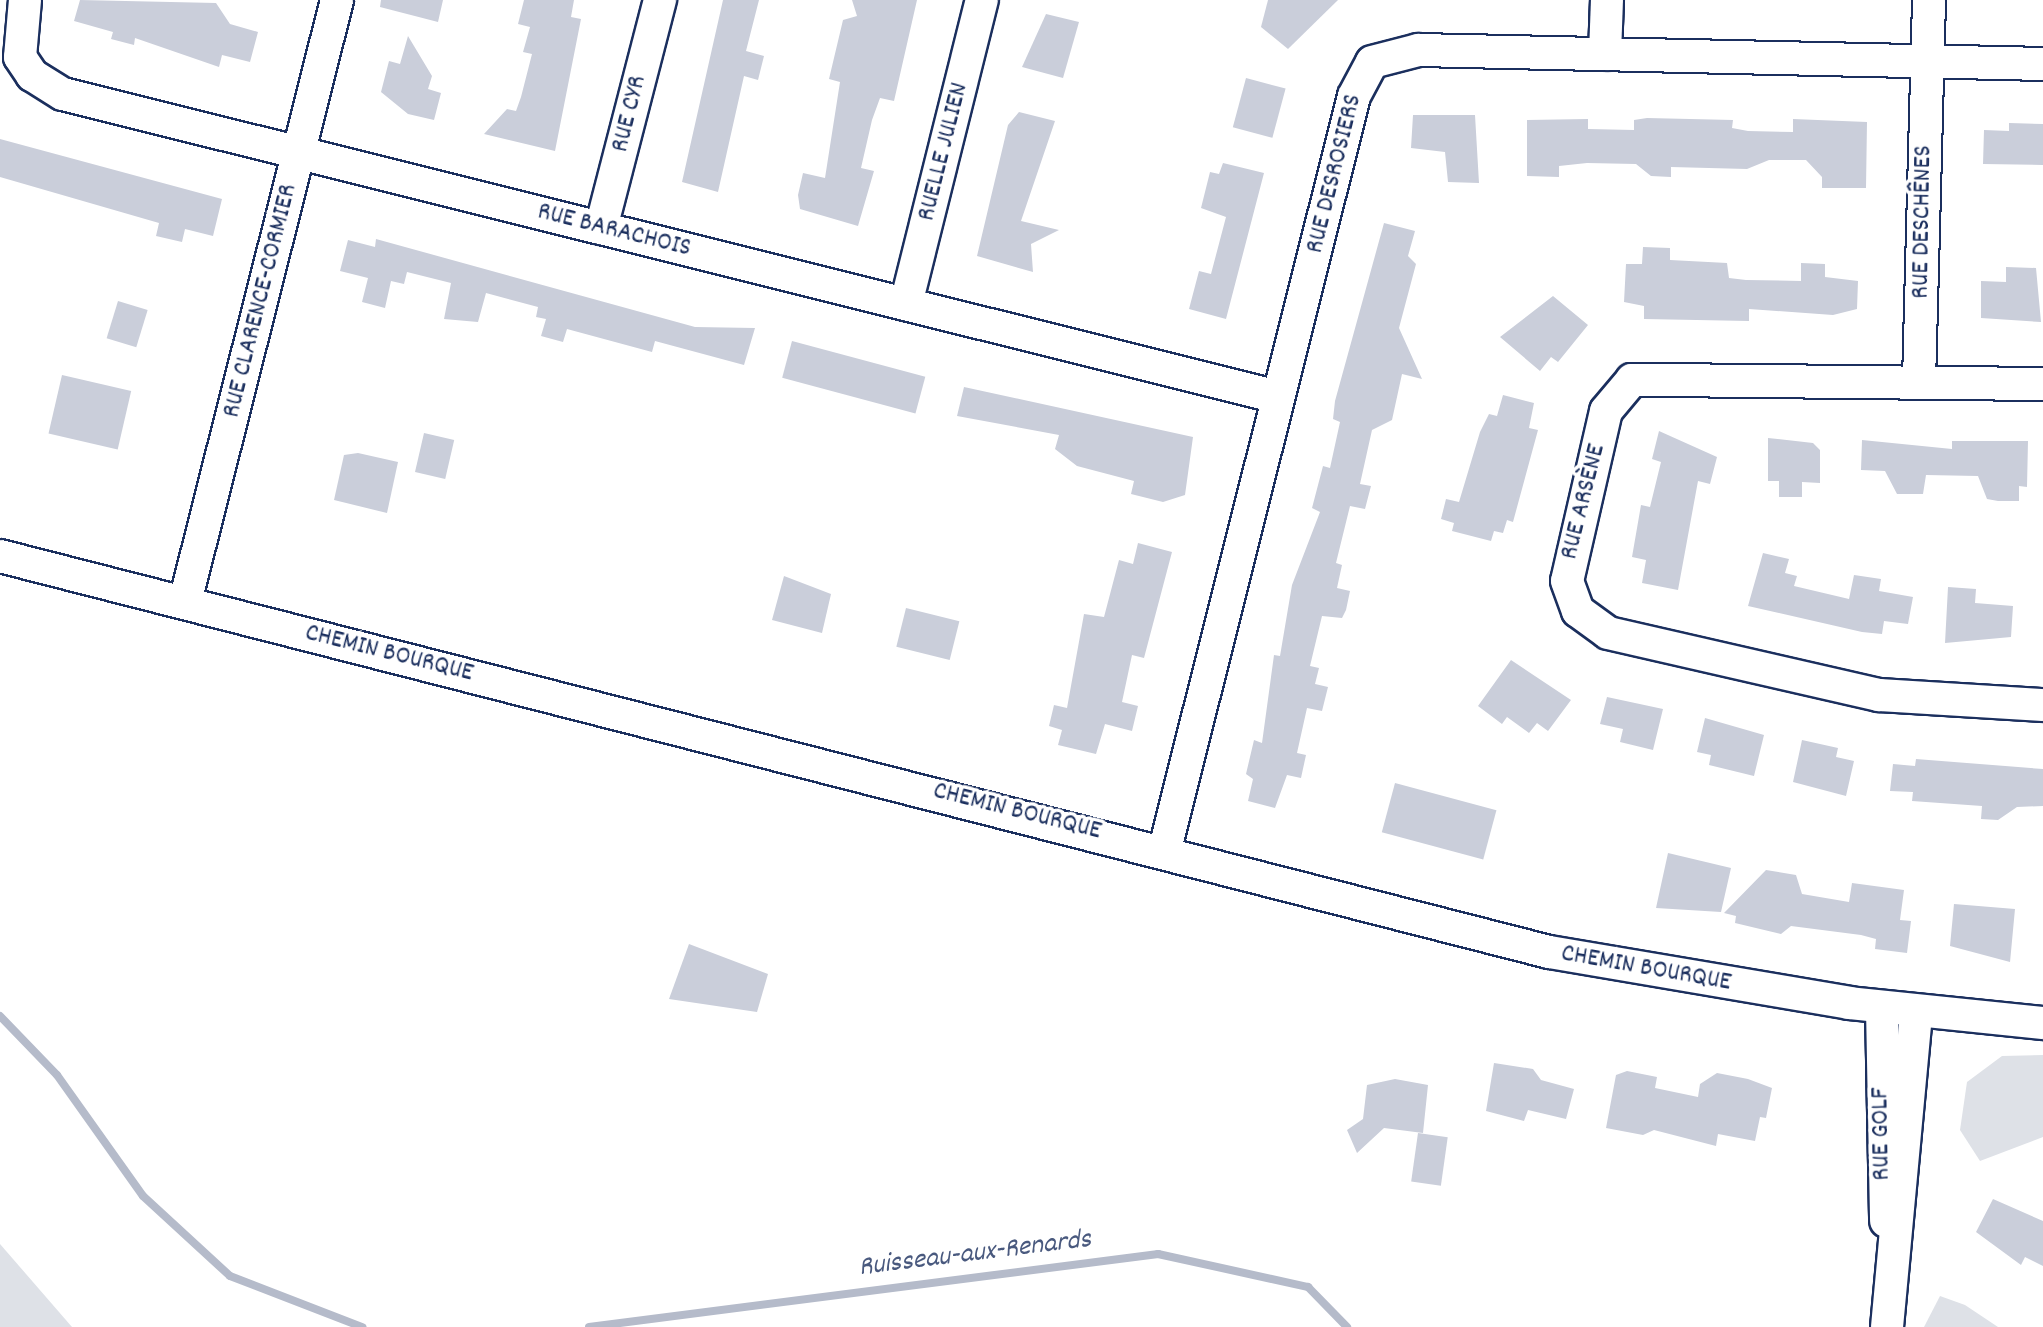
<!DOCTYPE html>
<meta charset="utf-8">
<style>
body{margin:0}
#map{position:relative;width:2043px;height:1327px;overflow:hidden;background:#fff;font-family:Dekko,sans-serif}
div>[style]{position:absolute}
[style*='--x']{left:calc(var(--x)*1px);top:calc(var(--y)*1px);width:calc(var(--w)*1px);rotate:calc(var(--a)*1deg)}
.green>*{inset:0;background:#dee1e7}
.stream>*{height:8px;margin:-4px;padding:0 4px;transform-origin:4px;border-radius:4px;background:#b5bbca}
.building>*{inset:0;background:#caceda;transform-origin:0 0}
.roads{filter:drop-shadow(2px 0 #1b2f5e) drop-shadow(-2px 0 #1b2f5e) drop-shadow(0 2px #1b2f5e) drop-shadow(0 -2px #1b2f5e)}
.minor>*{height:32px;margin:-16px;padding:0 16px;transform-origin:16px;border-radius:16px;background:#fff}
span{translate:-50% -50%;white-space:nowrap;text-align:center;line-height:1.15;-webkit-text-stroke:7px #fff;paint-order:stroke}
.street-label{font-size:26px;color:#1b2f5e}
.water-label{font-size:28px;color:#49597e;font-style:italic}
</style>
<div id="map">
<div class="green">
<i style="clip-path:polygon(2043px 1055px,2043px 1137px,1980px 1161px,1960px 1130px,1967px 1082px,2002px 1056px)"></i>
<i style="clip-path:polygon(0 1244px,72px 1327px,0 1327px)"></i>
<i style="clip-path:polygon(1940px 1296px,1965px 1305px,1998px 1327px,1924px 1327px)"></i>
</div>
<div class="stream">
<i style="--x:0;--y:1016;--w:82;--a:46"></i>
<i style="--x:57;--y:1075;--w:148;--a:54.6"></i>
<i style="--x:143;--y:1196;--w:118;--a:42.6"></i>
<i style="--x:230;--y:1276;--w:142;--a:21.1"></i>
<i style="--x:589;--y:1327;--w:574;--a:-7.31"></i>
<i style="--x:1158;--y:1254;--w:154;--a:12.4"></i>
<i style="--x:1308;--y:1287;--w:56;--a:45.7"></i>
</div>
<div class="building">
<i style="clip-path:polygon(80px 0,216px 3px,230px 24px,258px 32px,250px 62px,222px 55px,219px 67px,135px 38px,134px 45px,111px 39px,113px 32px,74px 21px)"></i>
<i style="clip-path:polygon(381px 0,443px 0,438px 22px,380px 7px)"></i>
<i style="clip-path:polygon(524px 0,574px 0,571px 17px,581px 19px,555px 151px,484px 134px,507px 109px,516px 111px,521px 97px,532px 54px,523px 52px,530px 27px,518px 24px)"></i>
<i style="clip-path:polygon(723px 0,759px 0,746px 51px,764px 56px,758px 80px,744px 76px,718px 192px,682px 182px)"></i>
<i style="clip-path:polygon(852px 0,917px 0,894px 101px,880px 98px,872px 120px,861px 168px,874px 171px,858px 226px,800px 209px,798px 195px,803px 173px,825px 178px,840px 82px,829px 79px,843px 20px,857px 16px)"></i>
<i style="clip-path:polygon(1268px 0,1338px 0,1288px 49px,1261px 27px)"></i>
<i style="clip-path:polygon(1046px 14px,1079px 22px,1063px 78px,1022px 67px)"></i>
<i style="clip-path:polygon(408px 36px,432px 76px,428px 89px,441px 93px,434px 120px,408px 114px,381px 92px,389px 61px,400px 64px)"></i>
<i style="left:1246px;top:78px;width:41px;height:51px;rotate:15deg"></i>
<i style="clip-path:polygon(1019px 112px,1055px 121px,1021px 221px,1059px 230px,1031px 244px,1033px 272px,977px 256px,1008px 125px)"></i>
<i style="clip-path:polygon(1413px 115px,1475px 115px,1479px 183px,1448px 182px,1445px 152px,1411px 148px)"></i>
<i style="clip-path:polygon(1647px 118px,1733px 120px,1732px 128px,1748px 131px,1793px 132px,1793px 119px,1867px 122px,1866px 188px,1822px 188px,1822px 177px,1806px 160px,1769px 160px,1747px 169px,1671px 167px,1671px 177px,1651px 176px,1636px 164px,1587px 163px,1559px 166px,1559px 177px,1527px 176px,1527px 120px,1588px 119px,1588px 129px,1634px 130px,1634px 120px)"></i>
<i style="clip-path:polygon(2009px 123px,2043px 124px,2043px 165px,1983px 164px,1984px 130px,2009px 131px)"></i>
<i style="clip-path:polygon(0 139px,222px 199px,213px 236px,185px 229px,182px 242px,156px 236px,159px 223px,0 177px)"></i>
<i style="clip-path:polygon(1223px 163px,1264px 173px,1226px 319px,1189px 309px,1199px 271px,1211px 274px,1226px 217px,1201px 208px,1210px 172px,1219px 174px)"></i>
<i style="clip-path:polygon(1384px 223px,1415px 231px,1408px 256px,1416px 264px,1399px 328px,1422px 379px,1402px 374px,1392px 420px,1372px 430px,1360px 484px,1371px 486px,1365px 509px,1350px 506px,1336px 563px,1342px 565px,1337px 588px,1350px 591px,1346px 610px,1342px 618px,1322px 616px,1310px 666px,1319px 668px,1315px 684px,1328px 687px,1322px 711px,1307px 708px,1297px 753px,1306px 755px,1301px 778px,1287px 775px,1275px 808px,1248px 801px,1253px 779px,1246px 774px,1254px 740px,1262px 743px,1274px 655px,1280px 656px,1292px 585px,1320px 512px,1312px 508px,1323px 466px,1330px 468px,1340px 422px,1333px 419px,1335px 401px)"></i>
<i style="clip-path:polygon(376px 239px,695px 327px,755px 328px,744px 365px,655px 341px,652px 352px,567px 329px,563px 342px,541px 336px,546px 319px,536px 317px,538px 307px,486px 293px,478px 322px,444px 319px,451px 283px,407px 272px,404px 284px,391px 281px,385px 308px,362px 302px,368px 278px,340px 271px,348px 240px,375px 247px)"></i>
<i style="clip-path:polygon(1643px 247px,1670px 248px,1670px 260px,1727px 263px,1729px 278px,1746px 280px,1801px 281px,1801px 263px,1825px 264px,1825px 277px,1858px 281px,1857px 309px,1833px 315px,1749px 309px,1749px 321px,1644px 319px,1644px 306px,1624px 302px,1626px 264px,1642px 264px)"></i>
<i style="clip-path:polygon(2006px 267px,2036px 268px,2041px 322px,1981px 318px,1981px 281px,2006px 282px)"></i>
<i style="clip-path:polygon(1553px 296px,1588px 325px,1558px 362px,1551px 357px,1540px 371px,1500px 337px)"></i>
<i style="left:118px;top:301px;width:31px;height:39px;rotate:17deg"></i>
<i style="left:792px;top:341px;width:138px;height:38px;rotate:15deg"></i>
<i style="left:62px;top:375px;width:71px;height:60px;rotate:13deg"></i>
<i style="clip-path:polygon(964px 387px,1193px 437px,1185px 495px,1163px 502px,1131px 494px,1134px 481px,1077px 466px,1055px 449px,1059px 435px,957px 416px)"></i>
<i style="clip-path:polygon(1503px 395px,1534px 403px,1529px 428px,1538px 430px,1513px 522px,1507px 520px,1503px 533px,1494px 531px,1491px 541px,1452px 531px,1454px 523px,1441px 519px,1446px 499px,1459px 502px,1480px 432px,1489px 414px,1497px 416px)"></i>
<i style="clip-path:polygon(1659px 431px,1717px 457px,1710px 484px,1698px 481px,1678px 590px,1642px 583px,1646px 560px,1632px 557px,1641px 505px,1650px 507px,1661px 462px,1652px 459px)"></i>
<i style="left:424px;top:433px;width:31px;height:40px;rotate:13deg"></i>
<i style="clip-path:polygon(1768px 438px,1813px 443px,1820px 450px,1820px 483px,1802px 482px,1802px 497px,1779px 497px,1779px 481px,1768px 481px)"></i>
<i style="clip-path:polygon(1862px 440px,1952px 449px,1952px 441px,2028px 441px,2027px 487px,2019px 486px,2019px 501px,1998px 501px,1987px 499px,1978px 476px,1926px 475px,1923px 494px,1897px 494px,1885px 471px,1861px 470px)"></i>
<i style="clip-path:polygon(358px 453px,398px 462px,387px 513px,334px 500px,344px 455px)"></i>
<i style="clip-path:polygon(1138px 543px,1172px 552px,1144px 658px,1132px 655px,1122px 702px,1138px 706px,1132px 731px,1105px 724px,1096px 754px,1058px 745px,1062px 730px,1049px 726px,1054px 705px,1067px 708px,1084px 614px,1104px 617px,1119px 560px,1133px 564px)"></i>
<i style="clip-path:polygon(1763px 553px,1789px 559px,1785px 573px,1797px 576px,1794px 586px,1849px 599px,1854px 575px,1881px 579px,1879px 591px,1913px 597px,1908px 624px,1884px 621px,1882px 634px,1862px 632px,1748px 606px)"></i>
<i style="clip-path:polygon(784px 576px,831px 594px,822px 633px,772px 620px)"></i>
<i style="clip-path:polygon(1948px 587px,1976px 589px,1975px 603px,2013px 606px,2011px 637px,1945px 643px)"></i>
<i style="left:906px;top:608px;width:55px;height:40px;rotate:14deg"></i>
<i style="clip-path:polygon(1511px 660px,1571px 700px,1548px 731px,1537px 723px,1529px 733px,1507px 717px,1502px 724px,1478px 706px)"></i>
<i style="clip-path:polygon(1607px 697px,1663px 709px,1653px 750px,1620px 742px,1623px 729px,1600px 724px)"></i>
<i style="clip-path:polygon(1705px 718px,1764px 735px,1754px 776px,1709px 765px,1711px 755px,1697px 752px)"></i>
<i style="clip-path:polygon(1802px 740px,1838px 748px,1836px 757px,1854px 761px,1846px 796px,1793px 782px)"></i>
<i style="clip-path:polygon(1916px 759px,2043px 769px,2043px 806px,2017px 807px,1998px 820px,1981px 819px,1982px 806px,1912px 801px,1913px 792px,1890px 791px,1893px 764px,1915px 766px)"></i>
<i style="left:1395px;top:783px;width:105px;height:51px;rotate:15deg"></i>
<i style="clip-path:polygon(1668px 853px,1731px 868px,1721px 912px,1656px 908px)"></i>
<i style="clip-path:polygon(1766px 870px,1796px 875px,1802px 894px,1849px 902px,1852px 883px,1904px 890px,1900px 920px,1911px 921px,1907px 953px,1875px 949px,1876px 939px,1861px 935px,1791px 926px,1781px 934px,1735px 923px,1736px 916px,1724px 913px)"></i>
<i style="clip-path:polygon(1954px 904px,2015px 909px,2010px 962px,1950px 946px)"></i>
<i style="clip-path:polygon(689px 944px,768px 974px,757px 1012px,669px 999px)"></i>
<i style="clip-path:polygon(1494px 1063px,1533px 1069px,1541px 1080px,1574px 1089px,1566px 1119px,1528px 1110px,1524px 1121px,1486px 1111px)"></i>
<i style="clip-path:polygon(1627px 1071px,1657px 1077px,1655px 1088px,1698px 1097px,1700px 1084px,1717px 1073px,1748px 1079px,1772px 1088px,1766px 1118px,1760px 1117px,1755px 1141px,1718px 1134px,1716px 1146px,1654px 1130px,1643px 1135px,1606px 1128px,1616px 1075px)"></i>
<i style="clip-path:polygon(1395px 1079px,1428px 1085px,1423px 1133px,1384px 1128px,1357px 1153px,1347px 1130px,1363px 1119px,1367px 1085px)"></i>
<i style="left:1418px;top:1133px;width:30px;height:49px;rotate:8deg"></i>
<i style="clip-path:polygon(1993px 1199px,2043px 1221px,2043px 1266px,2025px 1257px,2021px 1265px,1976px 1232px)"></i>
</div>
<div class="roads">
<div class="minor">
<i style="--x:25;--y:0;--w:57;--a:95"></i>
<i style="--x:20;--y:57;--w:22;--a:56"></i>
<i style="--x:32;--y:75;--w:36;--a:32"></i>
<i style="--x:63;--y:94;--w:1252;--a:14"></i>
<i style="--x:1605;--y:54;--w:54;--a:-87.9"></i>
<i style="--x:601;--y:228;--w:236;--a:-75.5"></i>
<i style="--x:906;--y:304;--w:313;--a:-76"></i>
<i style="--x:1919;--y:382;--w:382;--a:-88.5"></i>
<i style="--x:2043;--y:384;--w:411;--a:-179.4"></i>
<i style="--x:1632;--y:380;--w:40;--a:130"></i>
<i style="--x:1606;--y:411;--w:174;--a:102.9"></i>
<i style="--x:1567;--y:581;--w:32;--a:70"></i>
<i style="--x:1578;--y:611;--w:37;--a:36"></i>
<i style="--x:1608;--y:633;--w:278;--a:12.9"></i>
<i style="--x:1879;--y:695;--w:164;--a:3.5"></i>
<i style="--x:0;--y:556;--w:1599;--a:14.34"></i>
<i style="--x:1549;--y:952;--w:304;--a:9.6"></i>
<i style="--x:1849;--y:1003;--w:195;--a:5.9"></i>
<i style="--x:185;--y:602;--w:621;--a:-75.83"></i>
<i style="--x:1165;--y:849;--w:776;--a:-75.91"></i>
<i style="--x:1354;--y:96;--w:38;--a:-62"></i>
<i style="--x:1372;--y:62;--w:48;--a:-14.6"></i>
<i style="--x:1418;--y:50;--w:625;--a:1.28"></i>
<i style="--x:1882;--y:1008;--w:213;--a:88.9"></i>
<i style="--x:1887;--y:1327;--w:316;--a:-84.7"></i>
</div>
</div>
<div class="street-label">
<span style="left:630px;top:114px;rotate:-76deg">RUE CYR</span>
<span style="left:944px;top:152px;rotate:-76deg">RUELLE JULIEN</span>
<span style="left:1335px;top:174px;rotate:-76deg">RUE DESROSIERS</span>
<span style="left:1923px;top:222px;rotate:-89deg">RUE DESCHÊNES</span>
<span style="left:614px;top:231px;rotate:14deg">RUE BARACHOIS</span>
<span style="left:261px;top:301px;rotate:-76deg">RUE CLARENCE-CORMIER</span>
<span style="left:1584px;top:502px;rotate:-76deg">RUE ARSÈNE</span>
<span style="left:389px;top:654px;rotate:14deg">CHEMIN BOURQUE</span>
<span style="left:1017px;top:812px;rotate:14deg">CHEMIN BOURQUE</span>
<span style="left:1646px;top:969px;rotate:10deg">CHEMIN BOURQUE</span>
<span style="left:1882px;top:1134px;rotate:-91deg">RUE GOLF</span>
</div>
<div class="water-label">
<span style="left:975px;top:1255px;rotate:-7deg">Ruisseau-aux-Renards</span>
</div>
</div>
